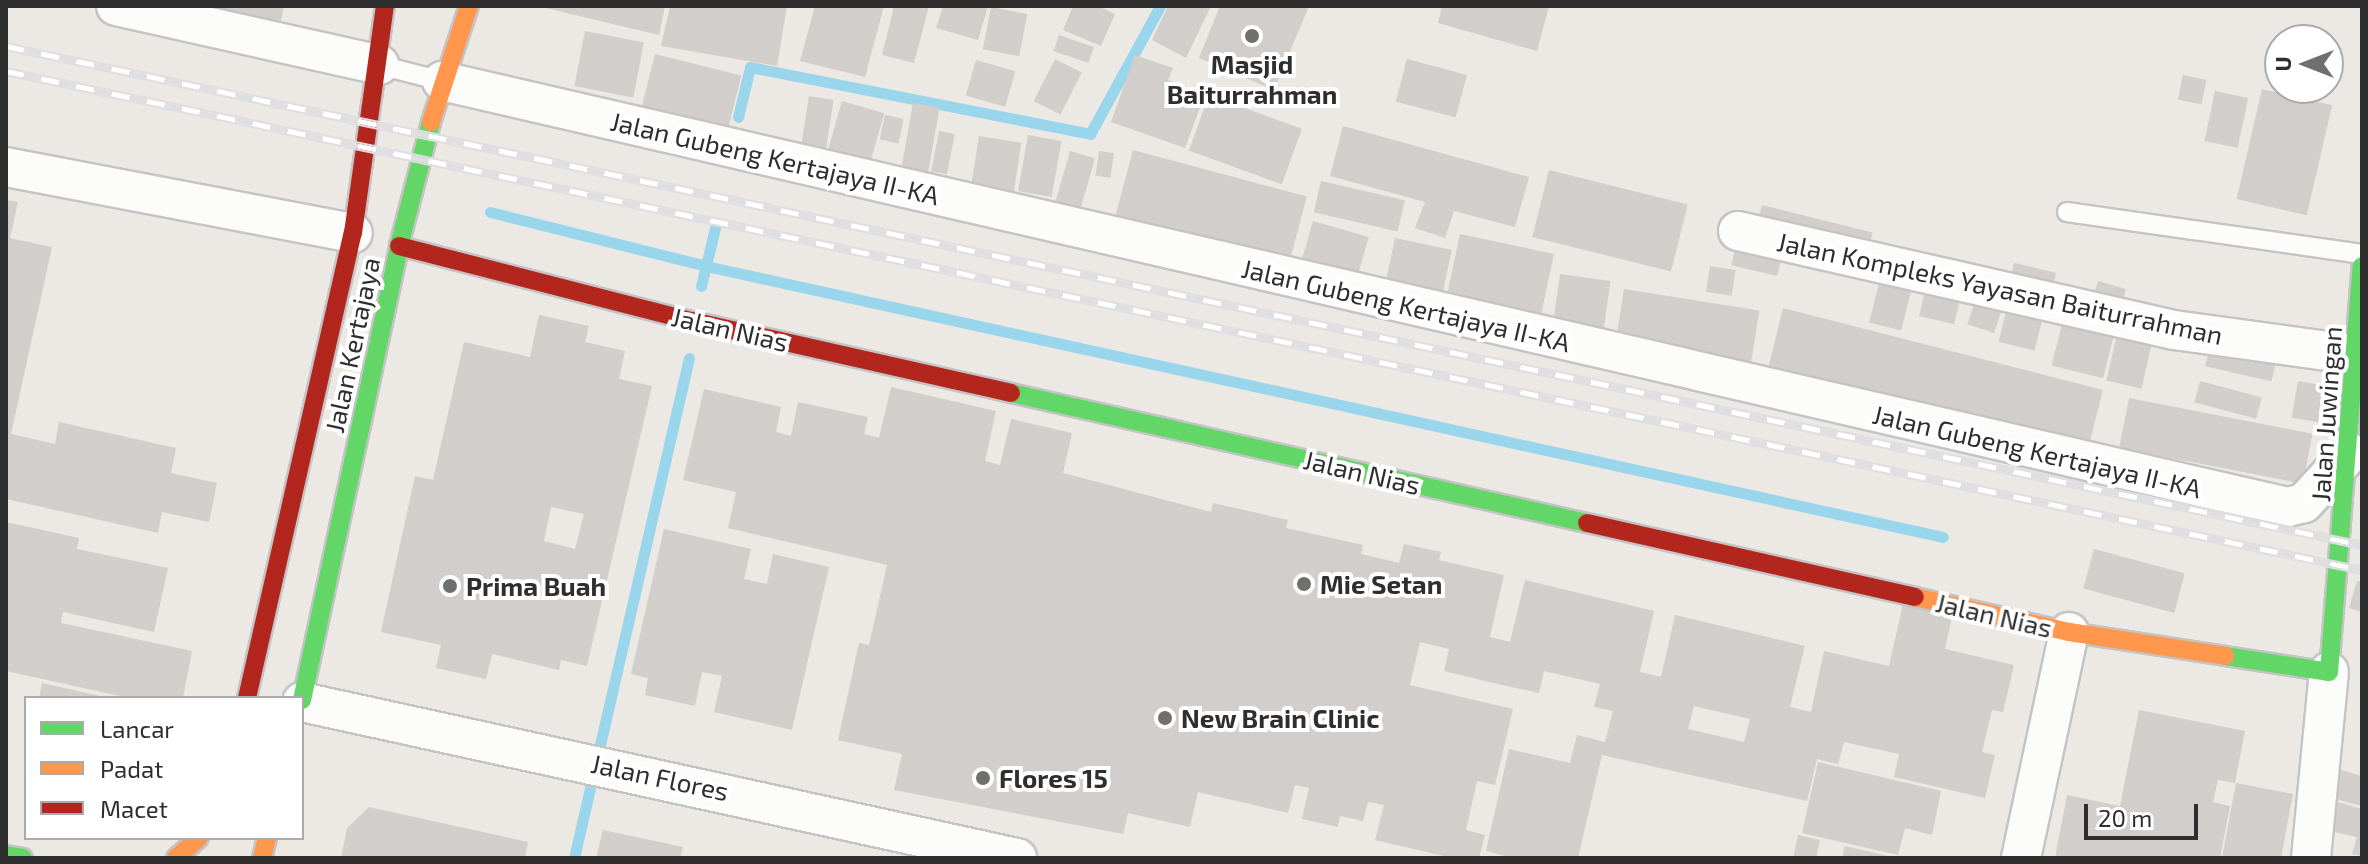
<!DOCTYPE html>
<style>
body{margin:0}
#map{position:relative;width:2368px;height:864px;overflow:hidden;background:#ece8e4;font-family:"Exo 2",sans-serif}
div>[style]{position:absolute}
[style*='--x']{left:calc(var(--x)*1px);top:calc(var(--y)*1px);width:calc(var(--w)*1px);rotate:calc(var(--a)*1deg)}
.stream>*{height:11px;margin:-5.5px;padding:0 5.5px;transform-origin:5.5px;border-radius:5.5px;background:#99d6ec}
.building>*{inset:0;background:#d1cecb;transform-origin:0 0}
.roads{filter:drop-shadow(2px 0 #c5c4c5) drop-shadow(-2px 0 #c5c4c5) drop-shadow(0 2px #c5c4c5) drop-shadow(0 -2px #c5c4c5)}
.lane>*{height:18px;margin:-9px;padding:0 9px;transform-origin:9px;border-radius:9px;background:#fcfcfb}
.street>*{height:38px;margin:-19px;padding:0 19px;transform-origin:19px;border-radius:19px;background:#fcfcfb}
.fast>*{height:18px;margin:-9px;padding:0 9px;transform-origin:9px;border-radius:9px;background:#63d668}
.slow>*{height:18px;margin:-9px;padding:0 9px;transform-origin:9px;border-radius:9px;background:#ff974d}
.jam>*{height:18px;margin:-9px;padding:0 9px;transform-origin:9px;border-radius:9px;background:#b3261e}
.rail>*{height:9px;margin-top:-4.5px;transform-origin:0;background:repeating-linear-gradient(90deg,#fff 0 18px,#dfdfe1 0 36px);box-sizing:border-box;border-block:2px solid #dfdfe1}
.dots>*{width:22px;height:22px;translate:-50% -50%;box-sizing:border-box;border:4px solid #fff;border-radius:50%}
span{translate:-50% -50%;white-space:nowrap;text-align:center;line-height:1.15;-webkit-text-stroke:8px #fff;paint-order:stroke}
.poi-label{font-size:26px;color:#2e2e2e;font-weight:700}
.left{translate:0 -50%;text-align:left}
.street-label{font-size:26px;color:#2e2e2e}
.frame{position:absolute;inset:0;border:8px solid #2e2e2e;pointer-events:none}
.legend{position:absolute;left:24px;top:696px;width:280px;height:144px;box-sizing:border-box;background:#fff;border:2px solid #ababab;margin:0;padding:10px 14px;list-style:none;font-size:24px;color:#2e2e2e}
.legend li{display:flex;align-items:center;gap:16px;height:40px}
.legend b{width:40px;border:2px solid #ababab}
.north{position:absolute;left:2264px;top:24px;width:80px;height:80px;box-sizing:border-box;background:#fff;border:2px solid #ababab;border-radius:50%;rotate:270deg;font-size:22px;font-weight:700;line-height:32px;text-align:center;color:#2e2e2e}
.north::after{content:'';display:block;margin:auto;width:28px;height:36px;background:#706f6e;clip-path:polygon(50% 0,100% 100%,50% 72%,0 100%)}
.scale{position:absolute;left:2084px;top:804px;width:114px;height:36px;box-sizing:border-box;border:4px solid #2e2e2e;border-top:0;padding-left:10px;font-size:24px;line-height:28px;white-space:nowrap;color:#2e2e2e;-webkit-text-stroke:6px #fff;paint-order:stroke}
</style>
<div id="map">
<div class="stream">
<i style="--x:738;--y:117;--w:51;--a:-76.5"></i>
<i style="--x:750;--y:67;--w:347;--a:11.1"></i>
<i style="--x:1090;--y:134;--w:146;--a:-61.3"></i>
<i style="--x:490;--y:212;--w:223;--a:14"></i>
<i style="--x:706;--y:266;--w:1266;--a:12.36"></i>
<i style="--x:701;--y:286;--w:60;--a:-76.4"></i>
<i style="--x:574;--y:858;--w:513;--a:-77.05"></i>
</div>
<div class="building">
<i style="clip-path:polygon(210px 6px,284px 6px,281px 21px)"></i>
<i style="clip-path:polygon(537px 6px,665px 6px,659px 35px)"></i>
<i style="clip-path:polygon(670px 6px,787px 6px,777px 66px,661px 46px)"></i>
<i style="clip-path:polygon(815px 6px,884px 6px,865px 77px,800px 61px)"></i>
<i style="clip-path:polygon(894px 6px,929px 6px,914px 63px,882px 55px)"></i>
<i style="clip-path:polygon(943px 6px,988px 6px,978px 40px,936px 28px)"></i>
<i style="clip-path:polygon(1073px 6px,1098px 6px,1115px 14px,1101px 46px,1063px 30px)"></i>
<i style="clip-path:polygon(1168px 6px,1211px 6px,1186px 58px,1152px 40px)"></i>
<i style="clip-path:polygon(1220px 6px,1309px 6px,1274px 90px,1199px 58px)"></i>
<i style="clip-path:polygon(1442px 6px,1549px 6px,1537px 51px,1438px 23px)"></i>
<i style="left:991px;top:7px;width:37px;height:43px;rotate:11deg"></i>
<i style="left:585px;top:31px;width:60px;height:56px;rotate:11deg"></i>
<i style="left:1059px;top:35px;width:37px;height:17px;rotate:19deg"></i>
<i style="left:655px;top:54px;width:89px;height:61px;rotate:14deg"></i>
<i style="clip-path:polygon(1135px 55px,1173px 68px,1168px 80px,1205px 94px,1185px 148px,1111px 122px)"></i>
<i style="left:1055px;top:59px;width:30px;height:47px;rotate:27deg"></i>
<i style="left:1407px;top:59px;width:62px;height:44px;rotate:15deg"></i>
<i style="left:976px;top:60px;width:41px;height:37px;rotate:16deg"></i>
<i style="left:2183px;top:75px;width:24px;height:25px;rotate:12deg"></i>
<i style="left:2262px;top:89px;width:72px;height:113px;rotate:13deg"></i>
<i style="left:2215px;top:91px;width:34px;height:51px;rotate:12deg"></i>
<i style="left:1209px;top:95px;width:99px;height:59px;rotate:20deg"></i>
<i style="left:809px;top:96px;width:25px;height:49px;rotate:9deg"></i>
<i style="left:842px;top:101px;width:44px;height:54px;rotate:16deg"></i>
<i style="left:913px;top:103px;width:27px;height:71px;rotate:10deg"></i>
<i style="left:885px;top:115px;width:19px;height:25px;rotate:12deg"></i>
<i style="clip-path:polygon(1343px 126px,1529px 177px,1515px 227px,1454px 211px,1445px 238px,1415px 228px,1425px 202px,1330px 176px)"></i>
<i style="left:939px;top:131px;width:16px;height:41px;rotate:11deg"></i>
<i style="left:1028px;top:135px;width:34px;height:57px;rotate:10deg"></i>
<i style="left:979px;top:136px;width:43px;height:62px;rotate:9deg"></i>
<i style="left:1133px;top:150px;width:180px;height:68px;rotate:15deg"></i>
<i style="left:1070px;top:151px;width:26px;height:55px;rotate:16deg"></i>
<i style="left:1099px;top:151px;width:15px;height:25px;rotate:8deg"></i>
<i style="left:1549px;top:170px;width:143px;height:69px;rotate:14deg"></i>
<i style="left:1321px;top:181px;width:86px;height:32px;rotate:13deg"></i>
<i style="clip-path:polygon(6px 200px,18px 202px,10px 238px,52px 247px,11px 434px,55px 444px,59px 422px,176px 448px,171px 473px,217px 483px,209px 522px,162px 512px,158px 533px,6px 499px)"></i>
<i style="left:1762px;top:205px;width:114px;height:27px;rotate:14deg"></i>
<i style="left:1313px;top:221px;width:58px;height:51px;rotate:16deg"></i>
<i style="left:1460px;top:234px;width:96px;height:62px;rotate:12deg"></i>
<i style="left:1395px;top:238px;width:58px;height:46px;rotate:12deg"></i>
<i style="left:1737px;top:241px;width:47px;height:25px;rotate:13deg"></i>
<i style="left:2014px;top:263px;width:43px;height:23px;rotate:13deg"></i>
<i style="left:1710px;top:266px;width:26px;height:26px;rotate:9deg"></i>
<i style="left:1560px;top:274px;width:51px;height:55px;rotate:8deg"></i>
<i style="left:1881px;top:275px;width:33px;height:49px;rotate:14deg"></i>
<i style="left:2098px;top:281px;width:29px;height:25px;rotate:16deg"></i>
<i style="left:1927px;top:282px;width:36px;height:35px;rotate:13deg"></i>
<i style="left:1624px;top:289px;width:137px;height:54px;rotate:9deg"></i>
<i style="left:1978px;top:292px;width:28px;height:34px;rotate:18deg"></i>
<i style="left:2009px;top:300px;width:37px;height:43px;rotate:14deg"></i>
<i style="clip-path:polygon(1783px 308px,2103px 390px,2089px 445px,1765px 381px)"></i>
<i style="clip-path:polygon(evenodd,539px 315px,589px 326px,585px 342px,625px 351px,619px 379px,652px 386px,587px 666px,561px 660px,559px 670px,492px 654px,486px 679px,436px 668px,441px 645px,381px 632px,415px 476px,433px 480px,464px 342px,530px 357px,539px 315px,551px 507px,584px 514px,575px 549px,544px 541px,551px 507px)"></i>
<i style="left:2064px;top:316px;width:53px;height:51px;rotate:14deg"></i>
<i style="left:2119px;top:326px;width:36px;height:56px;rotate:13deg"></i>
<i style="left:2212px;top:337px;width:68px;height:30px;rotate:13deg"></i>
<i style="left:2200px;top:381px;width:64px;height:22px;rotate:15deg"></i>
<i style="left:2298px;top:381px;width:27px;height:37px;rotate:10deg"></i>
<i style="clip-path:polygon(evenodd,891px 387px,996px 411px,985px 461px,1000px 465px,1011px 419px,1072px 433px,1063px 473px,1211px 512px,1213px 503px,1288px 520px,1286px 528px,1363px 545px,1361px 554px,1399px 563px,1404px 544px,1441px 552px,1439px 560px,1504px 575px,1490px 637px,1510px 642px,1525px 580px,1654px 611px,1640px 672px,1661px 677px,1675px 615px,1805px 646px,1790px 707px,1811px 712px,1824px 651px,1889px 666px,1903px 604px,1952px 616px,1945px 649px,2014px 665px,2003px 712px,1992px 710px,1982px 752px,1995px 755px,1985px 798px,1894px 777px,1899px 754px,1844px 742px,1838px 764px,1817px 759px,1807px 801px,1602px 755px,1578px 858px,1512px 858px,1486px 851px,1509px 749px,1570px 763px,1577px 735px,1605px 742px,1613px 711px,1594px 707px,1600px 684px,1544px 671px,1539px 693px,1489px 682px,1444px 671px,1449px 649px,1420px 642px,1410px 685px,1513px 709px,1495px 785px,1477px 781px,1466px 830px,1485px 835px,1479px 858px,1452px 858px,1375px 840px,1384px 805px,1368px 802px,1363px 821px,1340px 816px,1338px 827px,1302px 819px,1309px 788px,1295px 785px,1288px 813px,1198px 792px,1190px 827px,1128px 813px,1123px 834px,894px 790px,902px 754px,838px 740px,859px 643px,869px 645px,887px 565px,728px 528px,736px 492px,683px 480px,704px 389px,781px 407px,776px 432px,791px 436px,798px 402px,868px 417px,864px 434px,879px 438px,891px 387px,1694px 706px,1750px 719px,1744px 742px,1688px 729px,1694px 706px)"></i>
<i style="left:2129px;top:398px;width:187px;height:51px;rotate:11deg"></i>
<i style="clip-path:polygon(6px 522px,79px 538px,77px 549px,168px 568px,154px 632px,63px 612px,61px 623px,192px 651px,183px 698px,129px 698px,6px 671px)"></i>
<i style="clip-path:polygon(664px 529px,751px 549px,744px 579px,767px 584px,773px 554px,829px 567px,792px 730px,714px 712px,722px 676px,702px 672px,695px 706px,645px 695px,648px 678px,631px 674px)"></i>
<i style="left:2094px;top:549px;width:94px;height:41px;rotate:15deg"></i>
<i style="clip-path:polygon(2357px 581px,2362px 582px,2362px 612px,2349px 608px)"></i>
<i style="clip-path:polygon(42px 683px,105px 697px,105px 698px,39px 698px)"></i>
<i style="clip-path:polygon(2139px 710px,2245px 731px,2235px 783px,2218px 780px,2213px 802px,2230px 806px,2220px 858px,2055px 858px,2067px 795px,2120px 806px)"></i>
<i style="clip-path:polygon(1818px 762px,1941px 791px,1932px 835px,1905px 828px,1898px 855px,1802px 833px)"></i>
<i style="clip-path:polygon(2338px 769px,2362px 776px,2362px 806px,2331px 798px)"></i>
<i style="clip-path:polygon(2236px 783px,2293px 794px,2281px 858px,2222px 858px)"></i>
<i style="clip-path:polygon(2337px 802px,2362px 809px,2362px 856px,2352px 854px,2357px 837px,2330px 831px)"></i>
<i style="clip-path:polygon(369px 807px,528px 842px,525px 858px,341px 858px,347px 828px)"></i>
<i style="clip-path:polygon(603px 830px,683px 847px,680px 858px,596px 858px)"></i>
<i style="clip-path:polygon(1798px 835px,1820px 840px,1816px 858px,1793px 858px)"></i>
<i style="clip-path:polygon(1845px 846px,1892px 857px,1892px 858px,1842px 858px)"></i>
</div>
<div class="roads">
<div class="lane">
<i style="--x:379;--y:65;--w:65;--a:14.3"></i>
<i style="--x:2067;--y:212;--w:298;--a:8.1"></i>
</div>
<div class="street">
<i style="--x:116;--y:6;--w:270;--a:12.6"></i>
<i style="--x:442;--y:81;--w:1894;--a:13"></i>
<i style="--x:2287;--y:507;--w:17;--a:-13"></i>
<i style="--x:2304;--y:503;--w:68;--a:-47.4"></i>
<i style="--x:6;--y:167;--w:353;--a:10.8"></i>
<i style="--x:1738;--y:231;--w:447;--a:12.8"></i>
<i style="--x:2174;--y:330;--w:185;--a:7.8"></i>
<i style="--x:302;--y:702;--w:732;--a:12.31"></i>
<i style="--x:2021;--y:858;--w:231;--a:-78"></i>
<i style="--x:2311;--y:858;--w:187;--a:-84.5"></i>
</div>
<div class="fast">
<i style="--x:1011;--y:393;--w:590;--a:12.72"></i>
<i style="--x:2225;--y:656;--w:105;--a:8.7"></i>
<i style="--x:2329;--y:672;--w:407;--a:-85.4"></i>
<i style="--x:302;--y:700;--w:464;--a:-77.9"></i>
<i style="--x:399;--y:246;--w:128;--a:-75.5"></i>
<i style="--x:6;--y:855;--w:17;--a:10"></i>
</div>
<div class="slow">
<i style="--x:431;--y:122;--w:122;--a:-71.9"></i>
<i style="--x:1915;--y:597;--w:158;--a:12.8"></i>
<i style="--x:2069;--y:632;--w:158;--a:8.7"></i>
<i style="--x:176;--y:858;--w:30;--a:-41"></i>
<i style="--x:262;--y:858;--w:21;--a:-76"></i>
</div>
<div class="jam">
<i style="--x:399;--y:246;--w:302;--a:14.4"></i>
<i style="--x:692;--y:321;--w:327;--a:12.7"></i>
<i style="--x:1587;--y:523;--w:336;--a:12.7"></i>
<i style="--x:247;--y:698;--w:477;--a:-77.2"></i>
<i style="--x:353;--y:233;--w:229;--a:-82"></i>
</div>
</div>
<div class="rail">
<i style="--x:6;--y:46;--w:2408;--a:11.96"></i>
<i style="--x:6;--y:71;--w:2408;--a:11.96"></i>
</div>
<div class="dots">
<i style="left:1252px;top:36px;background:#706f6e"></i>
<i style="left:1304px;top:584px;background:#706f6e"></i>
<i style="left:450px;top:586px;background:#706f6e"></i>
<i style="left:1165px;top:718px;background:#706f6e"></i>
<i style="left:983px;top:778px;background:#706f6e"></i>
</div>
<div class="poi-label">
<span style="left:1252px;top:79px">Masjid<br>Baiturrahman</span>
<span class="left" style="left:1320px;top:584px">Mie Setan</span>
<span class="left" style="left:466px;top:586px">Prima Buah</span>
<span class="left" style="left:1181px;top:718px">New Brain Clinic</span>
<span class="left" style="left:999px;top:778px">Flores 15</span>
</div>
<div class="street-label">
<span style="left:775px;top:158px;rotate:13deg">Jalan Gubeng Kertajaya II-KA</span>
<span style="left:2000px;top:288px;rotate:12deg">Jalan Kompleks Yayasan Baiturrahman</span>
<span style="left:1406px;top:305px;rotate:13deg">Jalan Gubeng Kertajaya II-KA</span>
<span style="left:730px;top:329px;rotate:13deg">Jalan Nias</span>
<span style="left:352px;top:345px;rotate:-78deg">Jalan Kertajaya</span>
<span style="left:2326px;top:414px;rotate:-86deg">Jalan Juwingan</span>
<span style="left:2037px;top:451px;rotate:13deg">Jalan Gubeng Kertajaya II-KA</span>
<span style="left:1362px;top:472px;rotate:13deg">Jalan Nias</span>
<span style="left:1994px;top:615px;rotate:13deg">Jalan Nias</span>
<span style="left:660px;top:777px;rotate:12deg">Jalan Flores</span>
</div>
<div class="frame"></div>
<ul class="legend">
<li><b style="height:10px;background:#63d668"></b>Lancar</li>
<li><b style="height:10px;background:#ff974d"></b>Padat</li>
<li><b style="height:10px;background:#b3261e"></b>Macet</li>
</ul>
<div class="north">U</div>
<div class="scale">20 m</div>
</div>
